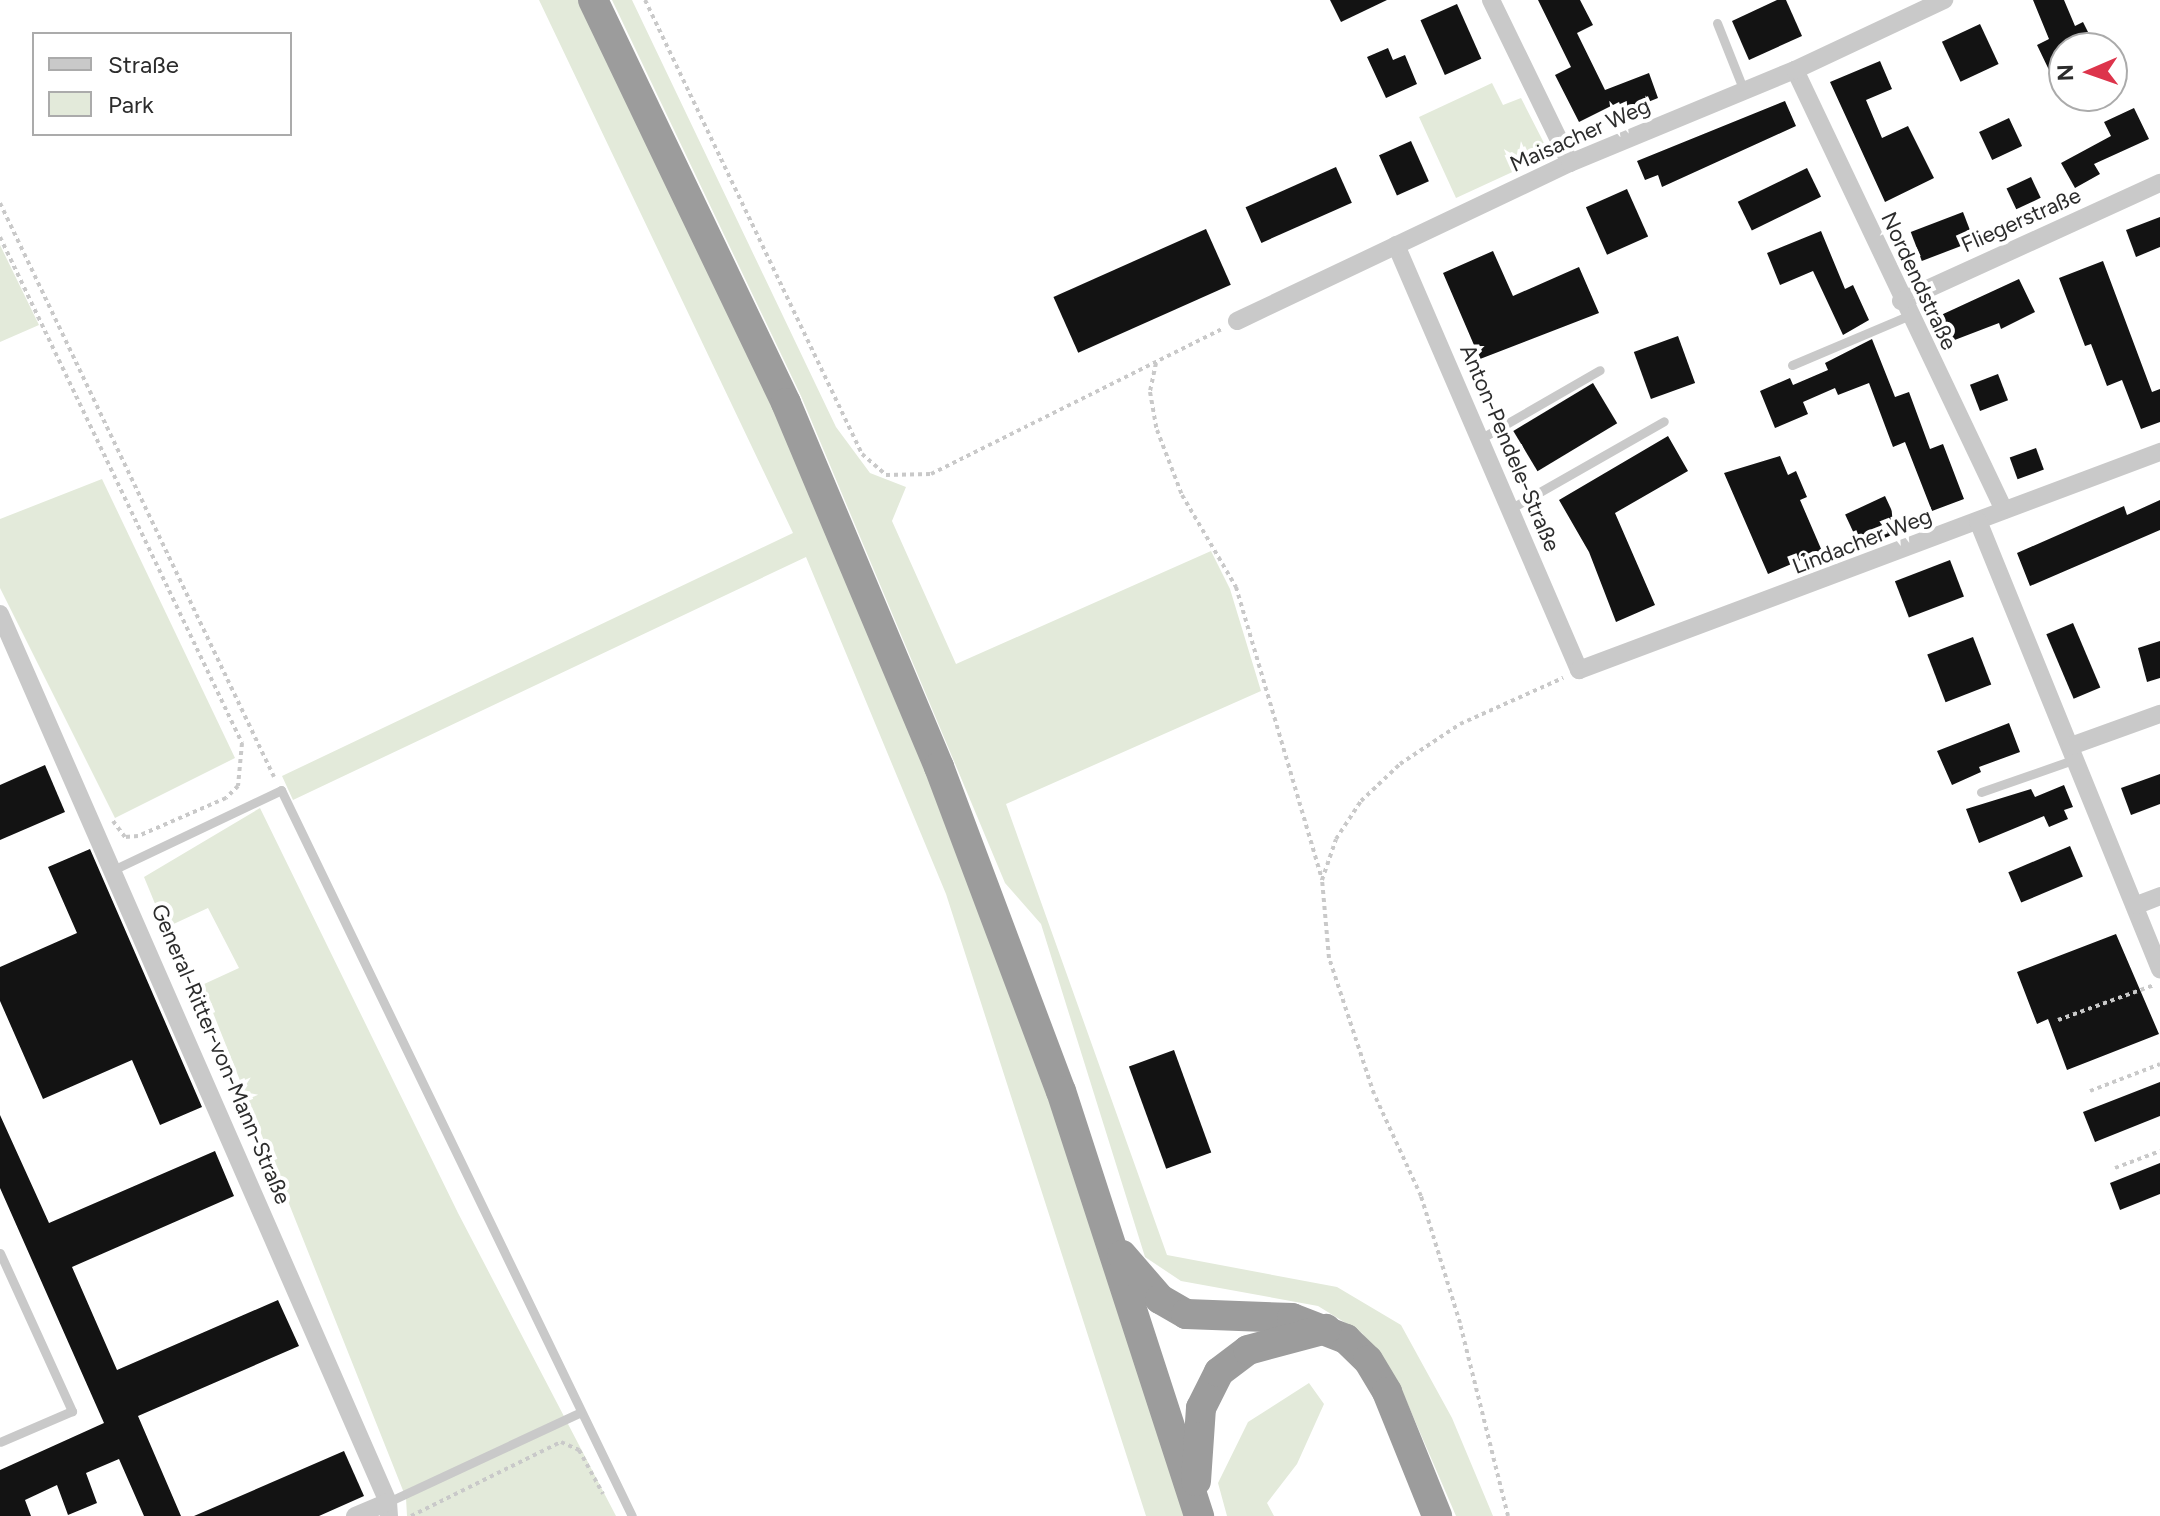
<!DOCTYPE html>
<meta charset="utf-8">
<style>
body{margin:0}
#map{position:relative;width:2160px;height:1516px;overflow:hidden;background:#fff;font-family:Figtree,sans-serif}
div>[style]{position:absolute}
[style*='--x']{left:calc(var(--x)*1px);top:calc(var(--y)*1px);width:calc(var(--w)*1px);rotate:calc(var(--a)*1deg)}
.green>*{inset:0;background:#e3eada}
.building>*{inset:0;background:#131313;transform-origin:0 0}
.path>*{height:4px;margin-top:-2px;transform-origin:0;background:repeating-linear-gradient(90deg,#c9c9c9 0 4px,transparent 0 8px)}
.service>*{height:9px;margin:-4.5px;padding:0 4.5px;transform-origin:4.5px;border-radius:4.5px;background:#c9c9c9}
.minor>*{height:18px;margin:-9px;padding:0 9px;transform-origin:9px;border-radius:9px;background:#c9c9c9}
.trunk>*{height:30px;margin:-15px;padding:0 15px;transform-origin:15px;border-radius:15px;background:#9c9c9c}
span{translate:-50% -50%;white-space:nowrap;text-align:center;line-height:1.15;-webkit-text-stroke:8px #fff;paint-order:stroke}
.street-label{font-size:22px;color:#2c2c2c}
.legend{position:absolute;left:32px;top:32px;width:260px;height:104px;box-sizing:border-box;background:#fff;border:2px solid #ababab;margin:0;padding:10px 14px;list-style:none;font-size:24px;color:#2c2c2c}
.legend li{display:flex;align-items:center;gap:16px;height:40px}
.legend b{width:40px;border:2px solid #ababab}
.north{position:absolute;left:2048px;top:32px;width:80px;height:80px;box-sizing:border-box;background:#fff;border:2px solid #ababab;border-radius:50%;rotate:268deg;font-size:22px;font-weight:700;line-height:32px;text-align:center;color:#2c2c2c}
.north::after{content:'';display:block;margin:auto;width:28px;height:36px;background:#dd344b;clip-path:polygon(50% 0,100% 100%,50% 72%,0 100%)}
</style>
<div id="map">
<div class="green">
<i style="clip-path:polygon(539px 0,581px 0,775px 411px,979px 898px,1096px 1226px,1187px 1516px,1146px 1516px,946px 894px,806px 557px,293px 800px,282px 776px,793px 533px)"></i>
<i style="clip-path:polygon(612px 0,632px 0,836px 427px,870px 473px,906px 487px,892px 521px,956px 664px,1211px 551px,1230px 589px,1261px 691px,1006px 804px,1167px 1255px,1337px 1287px,1401px 1325px,1452px 1418px,1493px 1516px,1456px 1516px,1400px 1386px,1362px 1333px,1318px 1306px,1181px 1281px,1145px 1257px,1041px 924px,1005px 883px,801px 396px)"></i>
<i style="clip-path:polygon(1492px 83px,1503px 105px,1521px 98px,1545px 145px,1543px 158px,1456px 198px,1419px 117px)"></i>
<i style="clip-path:polygon(0 245px,39px 325px,0 342px)"></i>
<i style="clip-path:polygon(102px 479px,235px 758px,115px 818px,0 588px,0 519px)"></i>
<i style="clip-path:polygon(260px 808px,458px 1213px,616px 1516px,407px 1516px,406px 1498px,202px 985px,239px 968px,208px 908px,165px 928px,144px 877px)"></i>
<i style="clip-path:polygon(1309px 1383px,1324px 1404px,1297px 1464px,1267px 1503px,1274px 1516px,1227px 1516px,1218px 1483px,1248px 1422px)"></i>
</div>
<div class="building">
<i style="clip-path:polygon(1330px 0,1387px 0,1341px 22px)"></i>
<i style="clip-path:polygon(1538px 0,1580px 0,1593px 25px,1577px 33px,1605px 90px,1649px 73px,1658px 98px,1623px 112px,1619px 102px,1579px 122px,1555px 75px,1571px 67px)"></i>
<i style="clip-path:polygon(1777px 0,1786px 0,1802px 36px,1749px 60px,1732px 21px)"></i>
<i style="clip-path:polygon(2033px 0,2064px 0,2075px 26px,2083px 22px,2096px 48px,2064px 48px,2064px 62px,2049px 70px,2037px 45px,2049px 39px)"></i>
<i style="left:1457px;top:4px;width:60px;height:40px;rotate:66deg"></i>
<i style="left:1980px;top:24px;width:44px;height:42px;rotate:65deg"></i>
<i style="clip-path:polygon(1388px 48px,1393px 60px,1405px 55px,1417px 84px,1386px 98px,1367px 57px)"></i>
<i style="clip-path:polygon(1880px 61px,1892px 89px,1866px 100px,1882px 138px,1908px 126px,1934px 178px,1885px 202px,1830px 82px)"></i>
<i style="clip-path:polygon(1785px 101px,1796px 126px,1662px 187px,1658px 175px,1645px 180px,1637px 161px)"></i>
<i style="clip-path:polygon(2134px 108px,2149px 139px,2094px 164px,2100px 174px,2075px 188px,2061px 163px,2111px 136px,2104px 122px)"></i>
<i style="left:2009px;top:118px;width:31px;height:33px;rotate:65deg"></i>
<i style="left:1411px;top:141px;width:44px;height:35px;rotate:66deg"></i>
<i style="left:1336px;top:167px;width:39px;height:99px;rotate:66deg"></i>
<i style="left:1807px;top:168px;width:32px;height:77px;rotate:64deg"></i>
<i style="left:2031px;top:177px;width:23px;height:27px;rotate:65deg"></i>
<i style="left:1627px;top:189px;width:52px;height:45px;rotate:66deg"></i>
<i style="left:1963px;top:212px;width:31px;height:56px;rotate:69deg"></i>
<i style="clip-path:polygon(2160px 217px,2160px 247px,2136px 257px,2126px 230px)"></i>
<i style="left:1206px;top:229px;width:61px;height:167px;rotate:66deg"></i>
<i style="clip-path:polygon(1821px 231px,1845px 289px,1853px 285px,1869px 320px,1843px 335px,1813px 271px,1780px 285px,1767px 253px)"></i>
<i style="clip-path:polygon(1493px 251px,1513px 296px,1579px 267px,1599px 313px,1480px 359px,1443px 273px)"></i>
<i style="clip-path:polygon(2103px 261px,2152px 392px,2160px 389px,2160px 422px,2141px 429px,2122px 380px,2107px 386px,2091px 344px,2085px 346px,2059px 278px)"></i>
<i style="clip-path:polygon(2019px 279px,2035px 312px,2001px 329px,1999px 323px,1952px 341px,1941px 315px)"></i>
<i style="left:1678px;top:336px;width:50px;height:47px;rotate:70deg"></i>
<i style="clip-path:polygon(1872px 339px,1895px 397px,1909px 392px,1930px 449px,1943px 444px,1964px 499px,1932px 511px,1905px 442px,1893px 447px,1869px 383px,1838px 395px,1835px 388px,1803px 402px,1808px 414px,1775px 428px,1760px 391px,1790px 378px,1793px 385px,1828px 370px,1825px 363px)"></i>
<i style="left:1998px;top:374px;width:28px;height:30px;rotate:69deg"></i>
<i style="left:1593px;top:383px;width:47px;height:93px;rotate:59deg"></i>
<i style="clip-path:polygon(1668px 436px,1688px 471px,1615px 513px,1655px 605px,1616px 622px,1589px 552px,1559px 500px)"></i>
<i style="left:2036px;top:448px;width:23px;height:28px;rotate:70deg"></i>
<i style="clip-path:polygon(1780px 456px,1788px 475px,1796px 471px,1807px 497px,1800px 500px,1822px 551px,1768px 574px,1724px 473px)"></i>
<i style="left:1885px;top:496px;width:38px;height:44px;rotate:65deg"></i>
<i style="clip-path:polygon(2160px 500px,2160px 530px,2030px 586px,2017px 553px,2124px 506px,2127px 515px)"></i>
<i style="left:1950px;top:560px;width:39px;height:59px;rotate:69deg"></i>
<i style="left:2073px;top:623px;width:70px;height:29px;rotate:67deg"></i>
<i style="left:1973px;top:637px;width:51px;height:49px;rotate:69deg"></i>
<i style="clip-path:polygon(2160px 641px,2160px 678px,2147px 682px,2138px 648px)"></i>
<i style="clip-path:polygon(2009px 723px,2020px 752px,1979px 767px,1981px 772px,1952px 785px,1937px 751px)"></i>
<i style="clip-path:polygon(45px 765px,65px 812px,0 840px,0 785px)"></i>
<i style="clip-path:polygon(2160px 774px,2160px 804px,2131px 815px,2121px 788px)"></i>
<i style="clip-path:polygon(2064px 785px,2073px 807px,2064px 810px,2068px 819px,2049px 827px,2044px 816px,1979px 843px,1966px 809px,2031px 789px,2035px 797px)"></i>
<i style="left:2070px;top:846px;width:33px;height:67px;rotate:67deg"></i>
<i style="clip-path:polygon(90px 849px,202px 1107px,160px 1125px,132px 1060px,43px 1099px,0 1001px,0 967px,77px 933px,48px 867px)"></i>
<i style="clip-path:polygon(2116px 934px,2159px 1034px,2067px 1070px,2048px 1019px,2037px 1024px,2017px 972px)"></i>
<i style="left:1174px;top:1050px;width:109px;height:48px;rotate:70deg"></i>
<i style="clip-path:polygon(2160px 1082px,2160px 1116px,2095px 1142px,2083px 1112px)"></i>
<i style="clip-path:polygon(0 1115px,49px 1223px,215px 1151px,234px 1196px,72px 1267px,117px 1370px,278px 1300px,299px 1346px,138px 1416px,181px 1516px,144px 1516px,119px 1459px,86px 1473px,97px 1503px,68px 1515px,57px 1485px,25px 1500px,31px 1516px,0 1516px,0 1470px,104px 1423px,0 1188px)"></i>
<i style="clip-path:polygon(2160px 1163px,2160px 1194px,2120px 1210px,2110px 1183px)"></i>
<i style="clip-path:polygon(344px 1451px,364px 1496px,319px 1516px,194px 1516px)"></i>
</div>
<div class="path">
<i style="--x:645;--y:0;--w:503;--a:64.45"></i>
<i style="--x:862;--y:454;--w:32;--a:41"></i>
<i style="--x:886;--y:475;--w:45;--a:-1.3"></i>
<i style="--x:931;--y:474;--w:325;--a:-26.5"></i>
<i style="--x:0;--y:203;--w:636;--a:64.48"></i>
<i style="--x:0;--y:237;--w:561;--a:64.44"></i>
<i style="--x:242;--y:743;--w:43;--a:95.3"></i>
<i style="--x:238;--y:786;--w:17;--a:135"></i>
<i style="--x:226;--y:798;--w:96;--a:156.6"></i>
<i style="--x:138;--y:836;--w:13;--a:176"></i>
<i style="--x:125;--y:837;--w:20;--a:-127"></i>
<i style="--x:1156;--y:363;--w:30;--a:102"></i>
<i style="--x:1150;--y:392;--w:39;--a:80"></i>
<i style="--x:1157;--y:430;--w:70;--a:69"></i>
<i style="--x:1182;--y:495;--w:107;--a:59.6"></i>
<i style="--x:1236;--y:587;--w:305;--a:73.6"></i>
<i style="--x:2058;--y:1020;--w:102;--a:-20"></i>
<i style="--x:2090;--y:1091;--w:75;--a:-21.1"></i>
<i style="--x:2115;--y:1168;--w:48;--a:-20.7"></i>
<i style="--x:411;--y:1516;--w:167;--a:-26.3"></i>
<i style="--x:561;--y:1442;--w:20;--a:24"></i>
<i style="--x:579;--y:1450;--w:50;--a:61.4"></i>
<i style="--x:1508;--y:1516;--w:199;--a:-104"></i>
<i style="--x:1460;--y:1323;--w:133;--a:-107.1"></i>
<i style="--x:1421;--y:1196;--w:112;--a:-114.7"></i>
<i style="--x:1374;--y:1094;--w:143;--a:-108.3"></i>
<i style="--x:1329;--y:958;--w:78;--a:-95.1"></i>
<i style="--x:1322;--y:880;--w:43;--a:-71.1"></i>
<i style="--x:1336;--y:839;--w:45;--a:-56.7"></i>
<i style="--x:1361;--y:801;--w:54;--a:-43.5"></i>
<i style="--x:1400;--y:764;--w:72;--a:-33.7"></i>
<i style="--x:1460;--y:724;--w:113;--a:-24.1"></i>
</div>
<div class="service">
<i style="--x:1717;--y:23;--w:73;--a:68.3"></i>
<i style="--x:1792;--y:365;--w:126;--a:-22.9"></i>
<i style="--x:1480;--y:439;--w:138;--a:-29.9"></i>
<i style="--x:1510;--y:509;--w:177;--a:-29.7"></i>
<i style="--x:1981;--y:792;--w:101;--a:-19.2"></i>
<i style="--x:115;--y:869;--w:184;--a:-25.4"></i>
<i style="--x:281;--y:790;--w:806;--a:64.2"></i>
<i style="--x:0;--y:1253;--w:174;--a:65.5"></i>
<i style="--x:72;--y:1411;--w:78;--a:156.7"></i>
<i style="--x:388;--y:1502;--w:211;--a:-25"></i>
</div>
<div class="minor">
<i style="--x:1491;--y:0;--w:181;--a:64.1"></i>
<i style="--x:1795;--y:70;--w:487;--a:64.6"></i>
<i style="--x:1396;--y:245;--w:463;--a:66.7"></i>
<i style="--x:1579;--y:670;--w:621;--a:-20.57"></i>
<i style="--x:1901;--y:301;--w:285;--a:-24.5"></i>
<i style="--x:1237;--y:321;--w:369;--a:-25.4"></i>
<i style="--x:1570;--y:163;--w:243;--a:-22.5"></i>
<i style="--x:1795;--y:70;--w:165;--a:-25.2"></i>
<i style="--x:1978;--y:521;--w:484;--a:67.9"></i>
<i style="--x:0;--y:614;--w:969;--a:66.4"></i>
<i style="--x:388;--y:1502;--w:14;--a:86"></i>
<i style="--x:2071;--y:746;--w:95;--a:-19.8"></i>
<i style="--x:2137;--y:905;--w:25;--a:-21"></i>
<i style="--x:355;--y:1516;--w:36;--a:-23"></i>
</div>
<div class="trunk">
<i style="--x:593;--y:0;--w:447;--a:64.4"></i>
<i style="--x:786;--y:403;--w:395;--a:67.2"></i>
<i style="--x:939;--y:767;--w:346;--a:69.4"></i>
<i style="--x:1061;--y:1091;--w:447;--a:72"></i>
<i style="--x:1122;--y:1255;--w:58;--a:49.2"></i>
<i style="--x:1160;--y:1299;--w:30;--a:30"></i>
<i style="--x:1186;--y:1314;--w:106;--a:2.2"></i>
<i style="--x:1292;--y:1318;--w:58;--a:21.3"></i>
<i style="--x:1346;--y:1339;--w:30;--a:44"></i>
<i style="--x:1368;--y:1360;--w:37;--a:59"></i>
<i style="--x:1387;--y:1392;--w:134;--a:68"></i>
<i style="--x:1196;--y:1481;--w:73;--a:-86.1"></i>
<i style="--x:1201;--y:1408;--w:40;--a:-63.4"></i>
<i style="--x:1219;--y:1372;--w:36;--a:-37"></i>
<i style="--x:1248;--y:1350;--w:81;--a:-15.1"></i>
</div>
<div class="street-label">
<span style="left:1580px;top:135px;rotate:-24deg">Maisacher Weg</span>
<span style="left:2021px;top:220px;rotate:-24deg">Fliegerstraße</span>
<span style="left:1919px;top:281px;rotate:65deg">Nordendstraße</span>
<span style="left:1510px;top:448px;rotate:67deg">Anton-Pendele-Straße</span>
<span style="left:1862px;top:541px;rotate:-21deg">Lindacher Weg</span>
<span style="left:221px;top:1054px;rotate:67deg">General-Ritter-von-Mann-Straße</span>
</div>
<ul class="legend">
<li><b style="height:10px;background:#c9c9c9"></b>Straße</li>
<li><b style="height:22px;background:#e3eada"></b>Park</li>
</ul>
<div class="north">N</div>
</div>
